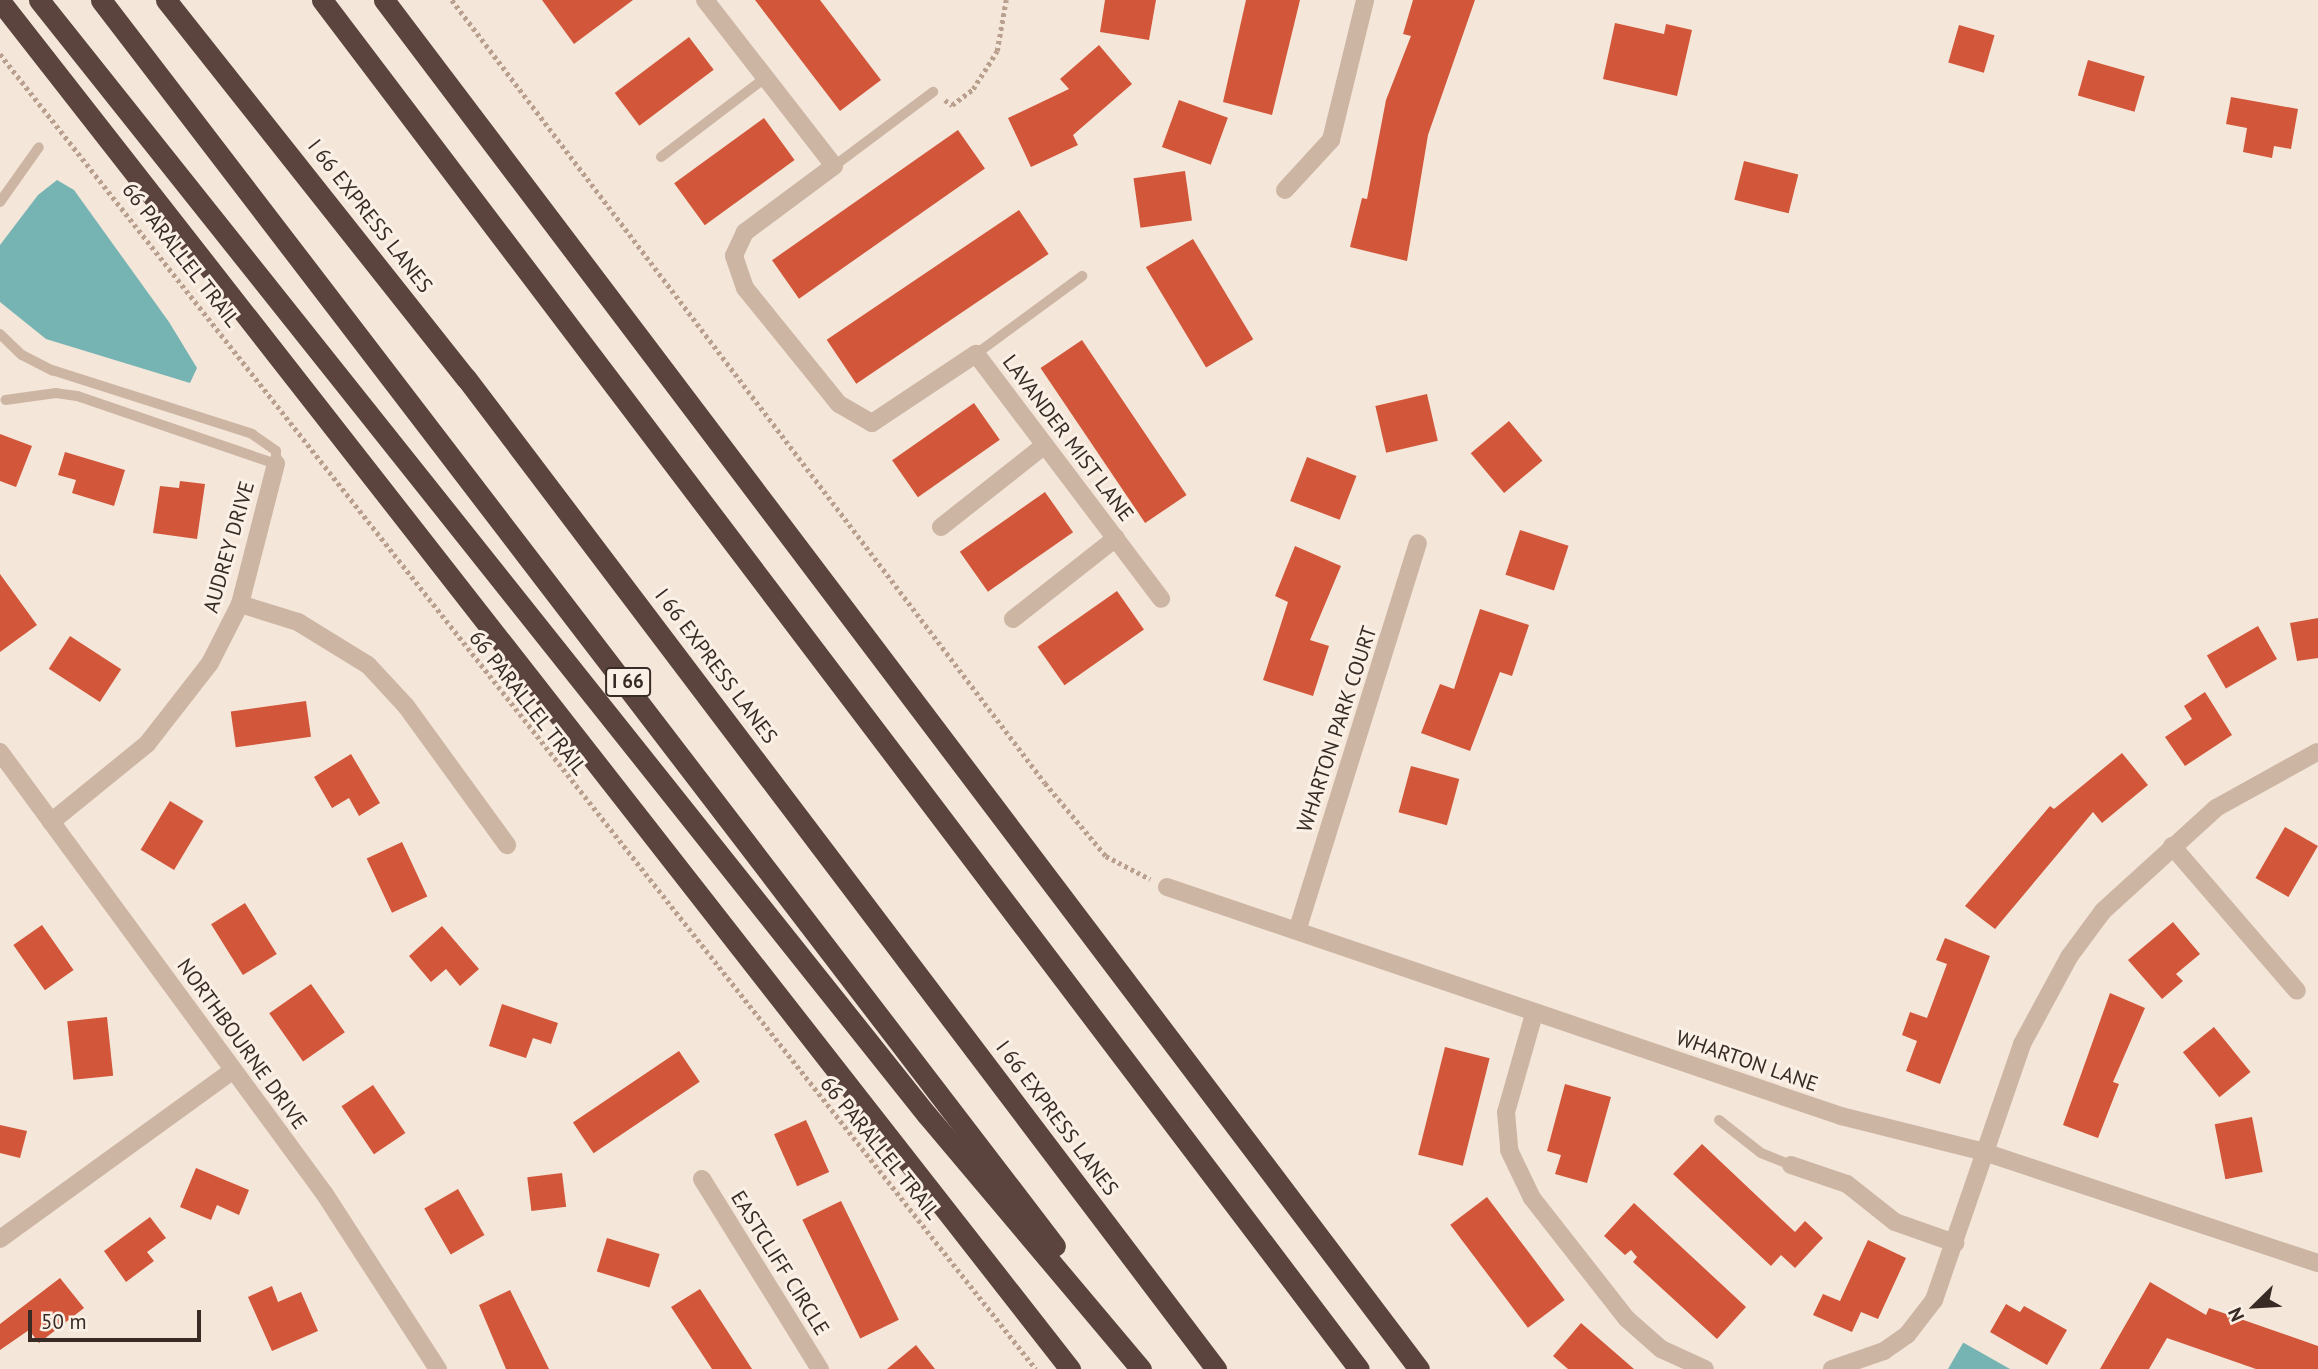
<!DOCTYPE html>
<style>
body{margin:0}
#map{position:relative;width:2318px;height:1369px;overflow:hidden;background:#f4e6d9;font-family:"PT Sans",sans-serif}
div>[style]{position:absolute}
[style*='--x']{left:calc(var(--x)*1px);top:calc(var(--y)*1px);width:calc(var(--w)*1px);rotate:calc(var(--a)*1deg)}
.water>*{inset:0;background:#76b4b3}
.building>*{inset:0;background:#d2573a;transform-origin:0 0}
.path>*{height:4.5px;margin-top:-2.25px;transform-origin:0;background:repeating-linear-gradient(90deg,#b99f8e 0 3.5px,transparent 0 7px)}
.service>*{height:10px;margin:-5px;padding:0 5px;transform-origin:5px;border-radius:5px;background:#cdb5a4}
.minor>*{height:18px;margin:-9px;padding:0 9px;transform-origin:9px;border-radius:9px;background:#cdb5a4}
.tertiary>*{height:18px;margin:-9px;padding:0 9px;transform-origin:9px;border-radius:9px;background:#cdb5a4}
.motorway>*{height:21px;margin:-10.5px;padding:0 10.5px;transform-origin:10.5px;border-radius:10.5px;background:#5a443d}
span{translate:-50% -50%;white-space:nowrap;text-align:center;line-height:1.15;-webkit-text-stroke:6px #fbf0e6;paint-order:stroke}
.shield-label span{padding:2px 5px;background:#fbf0e6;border:2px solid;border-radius:5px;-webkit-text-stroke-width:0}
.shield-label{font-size:19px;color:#382b26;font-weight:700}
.street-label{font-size:21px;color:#382b26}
.north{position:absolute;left:2220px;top:1271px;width:70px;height:70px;-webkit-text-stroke:5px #fbf0e6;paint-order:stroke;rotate:246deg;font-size:19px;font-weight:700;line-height:28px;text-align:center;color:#382b26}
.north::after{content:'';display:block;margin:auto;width:24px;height:32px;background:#382b26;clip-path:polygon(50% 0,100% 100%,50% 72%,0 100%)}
.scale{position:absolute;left:28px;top:1310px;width:173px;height:32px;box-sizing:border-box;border:4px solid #382b26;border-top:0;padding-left:9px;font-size:21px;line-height:24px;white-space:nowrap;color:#382b26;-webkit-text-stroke:5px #fbf0e6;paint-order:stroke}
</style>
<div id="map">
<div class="water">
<i style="clip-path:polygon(57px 180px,74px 190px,169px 322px,197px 368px,190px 383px,46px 339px,0 302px,0 245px,38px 195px)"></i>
<i style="clip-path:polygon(1963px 1343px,1964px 1343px,2010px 1369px,1948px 1369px)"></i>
</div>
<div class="building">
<i style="clip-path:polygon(542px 0,633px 0,574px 44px)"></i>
<i style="clip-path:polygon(755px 0,820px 0,881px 80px,840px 111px)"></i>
<i style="clip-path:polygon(1105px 0,1156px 0,1149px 40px,1100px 32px)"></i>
<i style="clip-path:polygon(1246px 0,1300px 0,1272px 115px,1223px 102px)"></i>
<i style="clip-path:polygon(1413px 0,1475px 0,1428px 135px,1407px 261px,1350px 247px,1362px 198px,1367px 199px,1386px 100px,1411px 36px,1403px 34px)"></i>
<i style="clip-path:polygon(1615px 23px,1664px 34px,1666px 24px,1692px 30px,1677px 96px,1603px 79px)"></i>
<i style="left:1959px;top:25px;width:37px;height:39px;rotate:16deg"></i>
<i style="left:689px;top:37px;width:41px;height:93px;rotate:53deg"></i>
<i style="clip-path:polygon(1099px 45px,1132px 84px,1073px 135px,1078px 145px,1031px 167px,1008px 118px,1069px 89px,1060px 79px)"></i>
<i style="left:2088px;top:60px;width:59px;height:37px;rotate:16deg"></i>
<i style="clip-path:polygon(2231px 97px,2298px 109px,2291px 149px,2274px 146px,2272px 158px,2243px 152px,2247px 128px,2226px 124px)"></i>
<i style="left:1179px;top:100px;width:52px;height:50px;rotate:20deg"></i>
<i style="left:764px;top:118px;width:52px;height:111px;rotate:54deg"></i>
<i style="left:958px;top:130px;width:47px;height:227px;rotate:55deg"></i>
<i style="left:1744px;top:161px;width:56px;height:40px;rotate:14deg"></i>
<i style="left:1185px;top:171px;width:50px;height:52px;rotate:82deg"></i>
<i style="left:1019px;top:210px;width:53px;height:232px;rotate:56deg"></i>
<i style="left:1193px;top:239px;width:117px;height:55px;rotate:59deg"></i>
<i style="left:1082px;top:340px;width:187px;height:50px;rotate:56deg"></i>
<i style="left:1427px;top:394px;width:48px;height:53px;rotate:77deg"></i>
<i style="left:974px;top:403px;width:45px;height:100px;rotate:55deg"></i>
<i style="left:1509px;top:421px;width:52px;height:50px;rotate:50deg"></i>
<i style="clip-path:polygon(0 434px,32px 446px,16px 487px,0 481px)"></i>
<i style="clip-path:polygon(65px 452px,125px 470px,114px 506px,72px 493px,76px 480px,58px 475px)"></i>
<i style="left:1307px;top:457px;width:53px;height:47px;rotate:21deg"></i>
<i style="clip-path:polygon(180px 481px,205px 484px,197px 539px,153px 533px,160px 486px,179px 488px)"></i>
<i style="left:1045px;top:492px;width:49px;height:104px;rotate:55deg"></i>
<i style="left:1520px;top:530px;width:51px;height:47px;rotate:18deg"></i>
<i style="clip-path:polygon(1295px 546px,1341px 566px,1310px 640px,1329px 646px,1313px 696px,1263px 680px,1288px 602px,1275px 596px)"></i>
<i style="clip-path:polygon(0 574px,37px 625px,0 652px)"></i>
<i style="left:1117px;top:591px;width:47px;height:97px;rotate:55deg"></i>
<i style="clip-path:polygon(1480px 609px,1529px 625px,1512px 676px,1500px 672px,1470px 751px,1421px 733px,1440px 684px,1454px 689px)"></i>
<i style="clip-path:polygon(2318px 618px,2318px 658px,2297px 661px,2290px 623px)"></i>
<i style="left:2258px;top:626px;width:38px;height:59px;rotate:60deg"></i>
<i style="left:70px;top:636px;width:61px;height:39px;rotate:33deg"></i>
<i style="clip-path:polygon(2205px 692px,2232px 735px,2185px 766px,2165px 737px,2192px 719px,2184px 706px)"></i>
<i style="left:306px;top:701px;width:36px;height:76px;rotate:82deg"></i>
<i style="clip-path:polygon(2122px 753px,2148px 785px,2102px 823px,2093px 812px,1995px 929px,1965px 906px,2050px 806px,2054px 809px)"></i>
<i style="clip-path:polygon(351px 754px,380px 803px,359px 816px,349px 798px,332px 808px,314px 777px)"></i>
<i style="left:1411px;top:766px;width:50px;height:48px;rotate:15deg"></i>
<i style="left:170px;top:801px;width:39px;height:57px;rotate:31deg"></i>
<i style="left:2285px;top:827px;width:38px;height:59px;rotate:30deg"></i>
<i style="left:402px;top:842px;width:60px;height:39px;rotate:65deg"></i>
<i style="left:245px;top:903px;width:60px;height:40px;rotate:58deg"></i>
<i style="clip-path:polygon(2173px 922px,2200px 954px,2176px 974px,2183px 981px,2162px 999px,2128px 960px)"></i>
<i style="left:42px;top:925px;width:55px;height:35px;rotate:55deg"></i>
<i style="clip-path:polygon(442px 926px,479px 969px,460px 986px,446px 969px,431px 982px,409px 956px)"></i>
<i style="clip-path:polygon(1945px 938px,1990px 956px,1940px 1084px,1906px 1071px,1917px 1041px,1902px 1035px,1910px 1012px,1927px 1018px,1947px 964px,1936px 960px)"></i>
<i style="left:311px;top:984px;width:59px;height:51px;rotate:55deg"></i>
<i style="clip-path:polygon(2110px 993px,2145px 1008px,2113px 1082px,2119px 1084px,2098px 1138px,2063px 1125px)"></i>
<i style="clip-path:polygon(502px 1004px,558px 1023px,551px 1044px,533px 1038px,526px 1058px,489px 1046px)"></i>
<i style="left:107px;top:1017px;width:59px;height:40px;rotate:84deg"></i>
<i style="left:2214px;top:1027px;width:58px;height:40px;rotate:51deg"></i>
<i style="left:1445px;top:1047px;width:46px;height:111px;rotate:14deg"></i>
<i style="left:679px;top:1051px;width:37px;height:128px;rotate:56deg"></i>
<i style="clip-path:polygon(1565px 1084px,1611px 1097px,1587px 1183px,1555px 1174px,1561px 1155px,1547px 1151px)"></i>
<i style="left:373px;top:1085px;width:58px;height:38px;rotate:56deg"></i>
<i style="left:2252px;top:1117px;width:56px;height:38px;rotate:79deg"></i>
<i style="left:806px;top:1120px;width:57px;height:35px;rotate:66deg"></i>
<i style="clip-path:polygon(0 1125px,27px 1131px,20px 1158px,0 1153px)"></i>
<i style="clip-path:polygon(1702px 1144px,1795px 1232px,1805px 1221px,1823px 1238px,1795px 1268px,1781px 1255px,1771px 1266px,1673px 1174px)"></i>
<i style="clip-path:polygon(196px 1168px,249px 1190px,239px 1215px,217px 1205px,211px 1220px,180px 1207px)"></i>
<i style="left:562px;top:1173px;width:34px;height:35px;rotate:83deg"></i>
<i style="left:458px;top:1189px;width:53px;height:39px;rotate:60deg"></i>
<i style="left:1487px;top:1197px;width:129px;height:46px;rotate:53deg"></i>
<i style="left:841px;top:1201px;width:132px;height:43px;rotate:64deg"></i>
<i style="clip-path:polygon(1634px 1203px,1746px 1307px,1717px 1339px,1633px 1262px,1637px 1257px,1631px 1250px,1625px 1255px,1604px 1236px)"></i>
<i style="clip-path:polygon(150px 1217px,166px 1238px,147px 1252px,154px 1261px,126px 1282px,104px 1251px)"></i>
<i style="left:607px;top:1238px;width:55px;height:35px;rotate:17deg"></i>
<i style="clip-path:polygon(1868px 1240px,1906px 1258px,1878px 1319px,1861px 1312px,1852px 1332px,1813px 1315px,1823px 1294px,1840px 1301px)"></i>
<i style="clip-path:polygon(60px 1278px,84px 1308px,39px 1343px,29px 1330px,0 1350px,0 1324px)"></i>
<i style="clip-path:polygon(2150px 1282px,2206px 1315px,2209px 1308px,2318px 1346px,2318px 1369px,2256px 1369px,2167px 1338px,2149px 1369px,2100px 1369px)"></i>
<i style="clip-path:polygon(272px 1286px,278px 1302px,301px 1292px,318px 1331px,272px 1351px,248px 1297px)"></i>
<i style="clip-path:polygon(700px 1289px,752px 1369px,712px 1369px,671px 1307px)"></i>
<i style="clip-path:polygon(510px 1290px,549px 1369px,506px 1369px,479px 1305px)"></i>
<i style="clip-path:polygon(2006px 1304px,2020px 1312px,2024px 1306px,2067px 1330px,2047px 1365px,1990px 1332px)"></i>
<i style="clip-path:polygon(1581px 1323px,1634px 1369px,1568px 1369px,1553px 1356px)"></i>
<i style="clip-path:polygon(916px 1345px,935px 1369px,887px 1369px)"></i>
</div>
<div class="path">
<i style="--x:452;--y:0;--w:982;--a:52.86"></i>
<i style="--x:1045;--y:783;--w:95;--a:50.1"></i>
<i style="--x:1106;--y:856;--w:50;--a:27.6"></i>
<i style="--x:0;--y:54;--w:1674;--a:51.77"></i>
<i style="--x:945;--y:100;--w:9;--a:36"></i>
<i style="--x:952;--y:105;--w:26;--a:-37"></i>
<i style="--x:973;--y:89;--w:45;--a:-57.7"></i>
<i style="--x:997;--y:51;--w:52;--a:-80"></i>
</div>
<div class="service">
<i style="--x:661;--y:157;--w:131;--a:-37.2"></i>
<i style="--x:834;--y:166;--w:124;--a:-36.8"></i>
<i style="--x:0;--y:202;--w:67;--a:-54.7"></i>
<i style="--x:0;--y:334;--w:30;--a:44"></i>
<i style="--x:22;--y:355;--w:34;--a:27"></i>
<i style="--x:52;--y:370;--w:210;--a:17.7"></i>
<i style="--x:252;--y:434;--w:29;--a:35"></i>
<i style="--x:276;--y:451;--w:13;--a:90"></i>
<i style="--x:276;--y:464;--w:210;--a:-161.1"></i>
<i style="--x:77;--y:396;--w:21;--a:-172"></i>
<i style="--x:56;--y:393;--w:51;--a:172.2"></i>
<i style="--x:976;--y:354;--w:132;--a:-36.3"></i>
<i style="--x:1719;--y:1120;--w:53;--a:38.2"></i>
<i style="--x:1761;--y:1153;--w:32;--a:22"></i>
</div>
<div class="minor">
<i style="--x:705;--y:0;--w:210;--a:52.1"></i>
<i style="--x:834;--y:166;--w:111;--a:143.4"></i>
<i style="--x:745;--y:232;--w:26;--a:115"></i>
<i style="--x:734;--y:256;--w:34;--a:71"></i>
<i style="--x:745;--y:288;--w:149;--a:51"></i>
<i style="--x:839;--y:404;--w:38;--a:30"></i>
<i style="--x:872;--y:423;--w:125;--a:-33.6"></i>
<i style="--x:976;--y:354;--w:307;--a:52.9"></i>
<i style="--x:1285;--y:190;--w:68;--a:-47.4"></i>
<i style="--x:1331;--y:140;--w:144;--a:-76.3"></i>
<i style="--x:941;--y:527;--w:132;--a:-38.3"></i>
<i style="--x:240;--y:604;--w:61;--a:17.2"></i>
<i style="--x:298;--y:622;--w:82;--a:31.6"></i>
<i style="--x:368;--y:665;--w:56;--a:47.2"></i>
<i style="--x:406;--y:706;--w:172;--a:54"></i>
<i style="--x:1013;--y:619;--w:131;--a:-38.2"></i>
<i style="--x:51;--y:822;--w:124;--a:-39.1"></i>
<i style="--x:147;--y:744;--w:103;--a:-52.1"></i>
<i style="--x:210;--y:663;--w:66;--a:-63"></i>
<i style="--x:240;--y:604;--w:145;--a:-75.6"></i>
<i style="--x:2172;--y:846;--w:191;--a:49.2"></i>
<i style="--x:1167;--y:887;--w:712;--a:18.77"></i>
<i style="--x:1841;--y:1116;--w:147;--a:14.1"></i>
<i style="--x:1984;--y:1152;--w:352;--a:18.4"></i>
<i style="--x:1298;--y:928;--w:403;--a:-72.7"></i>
<i style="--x:1534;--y:1014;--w:102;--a:105.9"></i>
<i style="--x:1506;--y:1112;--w:38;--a:85"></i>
<i style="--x:1509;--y:1150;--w:53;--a:64.4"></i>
<i style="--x:1532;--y:1198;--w:154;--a:51.9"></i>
<i style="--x:1627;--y:1319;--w:45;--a:41.4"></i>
<i style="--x:1661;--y:1349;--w:48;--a:24.4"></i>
<i style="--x:1791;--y:1165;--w:59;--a:18.7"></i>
<i style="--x:1847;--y:1184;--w:61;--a:38.4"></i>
<i style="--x:1895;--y:1222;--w:64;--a:19.3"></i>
<i style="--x:702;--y:1179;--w:224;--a:58.2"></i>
<i style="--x:0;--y:1239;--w:286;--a:-35.9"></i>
<i style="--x:1832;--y:1369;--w:55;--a:-19.1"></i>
<i style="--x:1884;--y:1351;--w:28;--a:-35"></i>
<i style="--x:1907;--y:1335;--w:44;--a:-52.4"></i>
<i style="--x:1934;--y:1300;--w:271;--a:-71"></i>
<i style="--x:2022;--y:1044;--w:99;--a:-61.6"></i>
<i style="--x:2069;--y:957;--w:57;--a:-53.5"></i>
<i style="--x:2103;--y:911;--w:153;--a:-42.3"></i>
<i style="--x:2216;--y:808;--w:115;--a:-29"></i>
</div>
<div class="tertiary">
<i style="--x:0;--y:752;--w:547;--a:53.7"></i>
<i style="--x:324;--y:1193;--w:210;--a:57.1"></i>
</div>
<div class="motorway">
<i style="--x:39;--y:0;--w:1425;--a:51.47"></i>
<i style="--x:927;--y:1115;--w:332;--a:49.9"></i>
<i style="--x:101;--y:0;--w:1569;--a:52.56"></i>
<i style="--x:166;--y:0;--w:483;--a:51.6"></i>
<i style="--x:466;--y:378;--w:1243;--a:52.88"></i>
<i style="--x:322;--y:0;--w:1717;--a:52.86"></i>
<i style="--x:384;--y:0;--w:1716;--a:52.91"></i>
<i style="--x:0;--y:1;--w:1737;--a:51.97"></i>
</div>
<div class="shield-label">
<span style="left:628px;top:682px">I 66</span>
</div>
<div class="street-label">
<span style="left:370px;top:216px;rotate:52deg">I 66 EXPRESS LANES</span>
<span style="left:181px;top:255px;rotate:52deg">66 PARALLEL TRAIL</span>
<span style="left:1068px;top:438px;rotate:53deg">LAVANDER MIST LANE</span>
<span style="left:229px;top:547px;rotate:-74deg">AUDREY DRIVE</span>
<span style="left:716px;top:666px;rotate:53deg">I 66 EXPRESS LANES</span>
<span style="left:528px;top:703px;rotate:52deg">66 PARALLEL TRAIL</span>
<span style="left:1337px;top:729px;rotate:-72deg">WHARTON PARK COURT</span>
<span style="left:242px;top:1044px;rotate:54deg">NORTHBOURNE DRIVE</span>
<span style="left:1747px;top:1061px;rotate:19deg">WHARTON LANE</span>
<span style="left:1057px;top:1118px;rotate:53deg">I 66 EXPRESS LANES</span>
<span style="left:880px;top:1148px;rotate:51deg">66 PARALLEL TRAIL</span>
<span style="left:780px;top:1263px;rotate:58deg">EASTCLIFF CIRCLE</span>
</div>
<div class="north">N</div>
<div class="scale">50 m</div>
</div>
